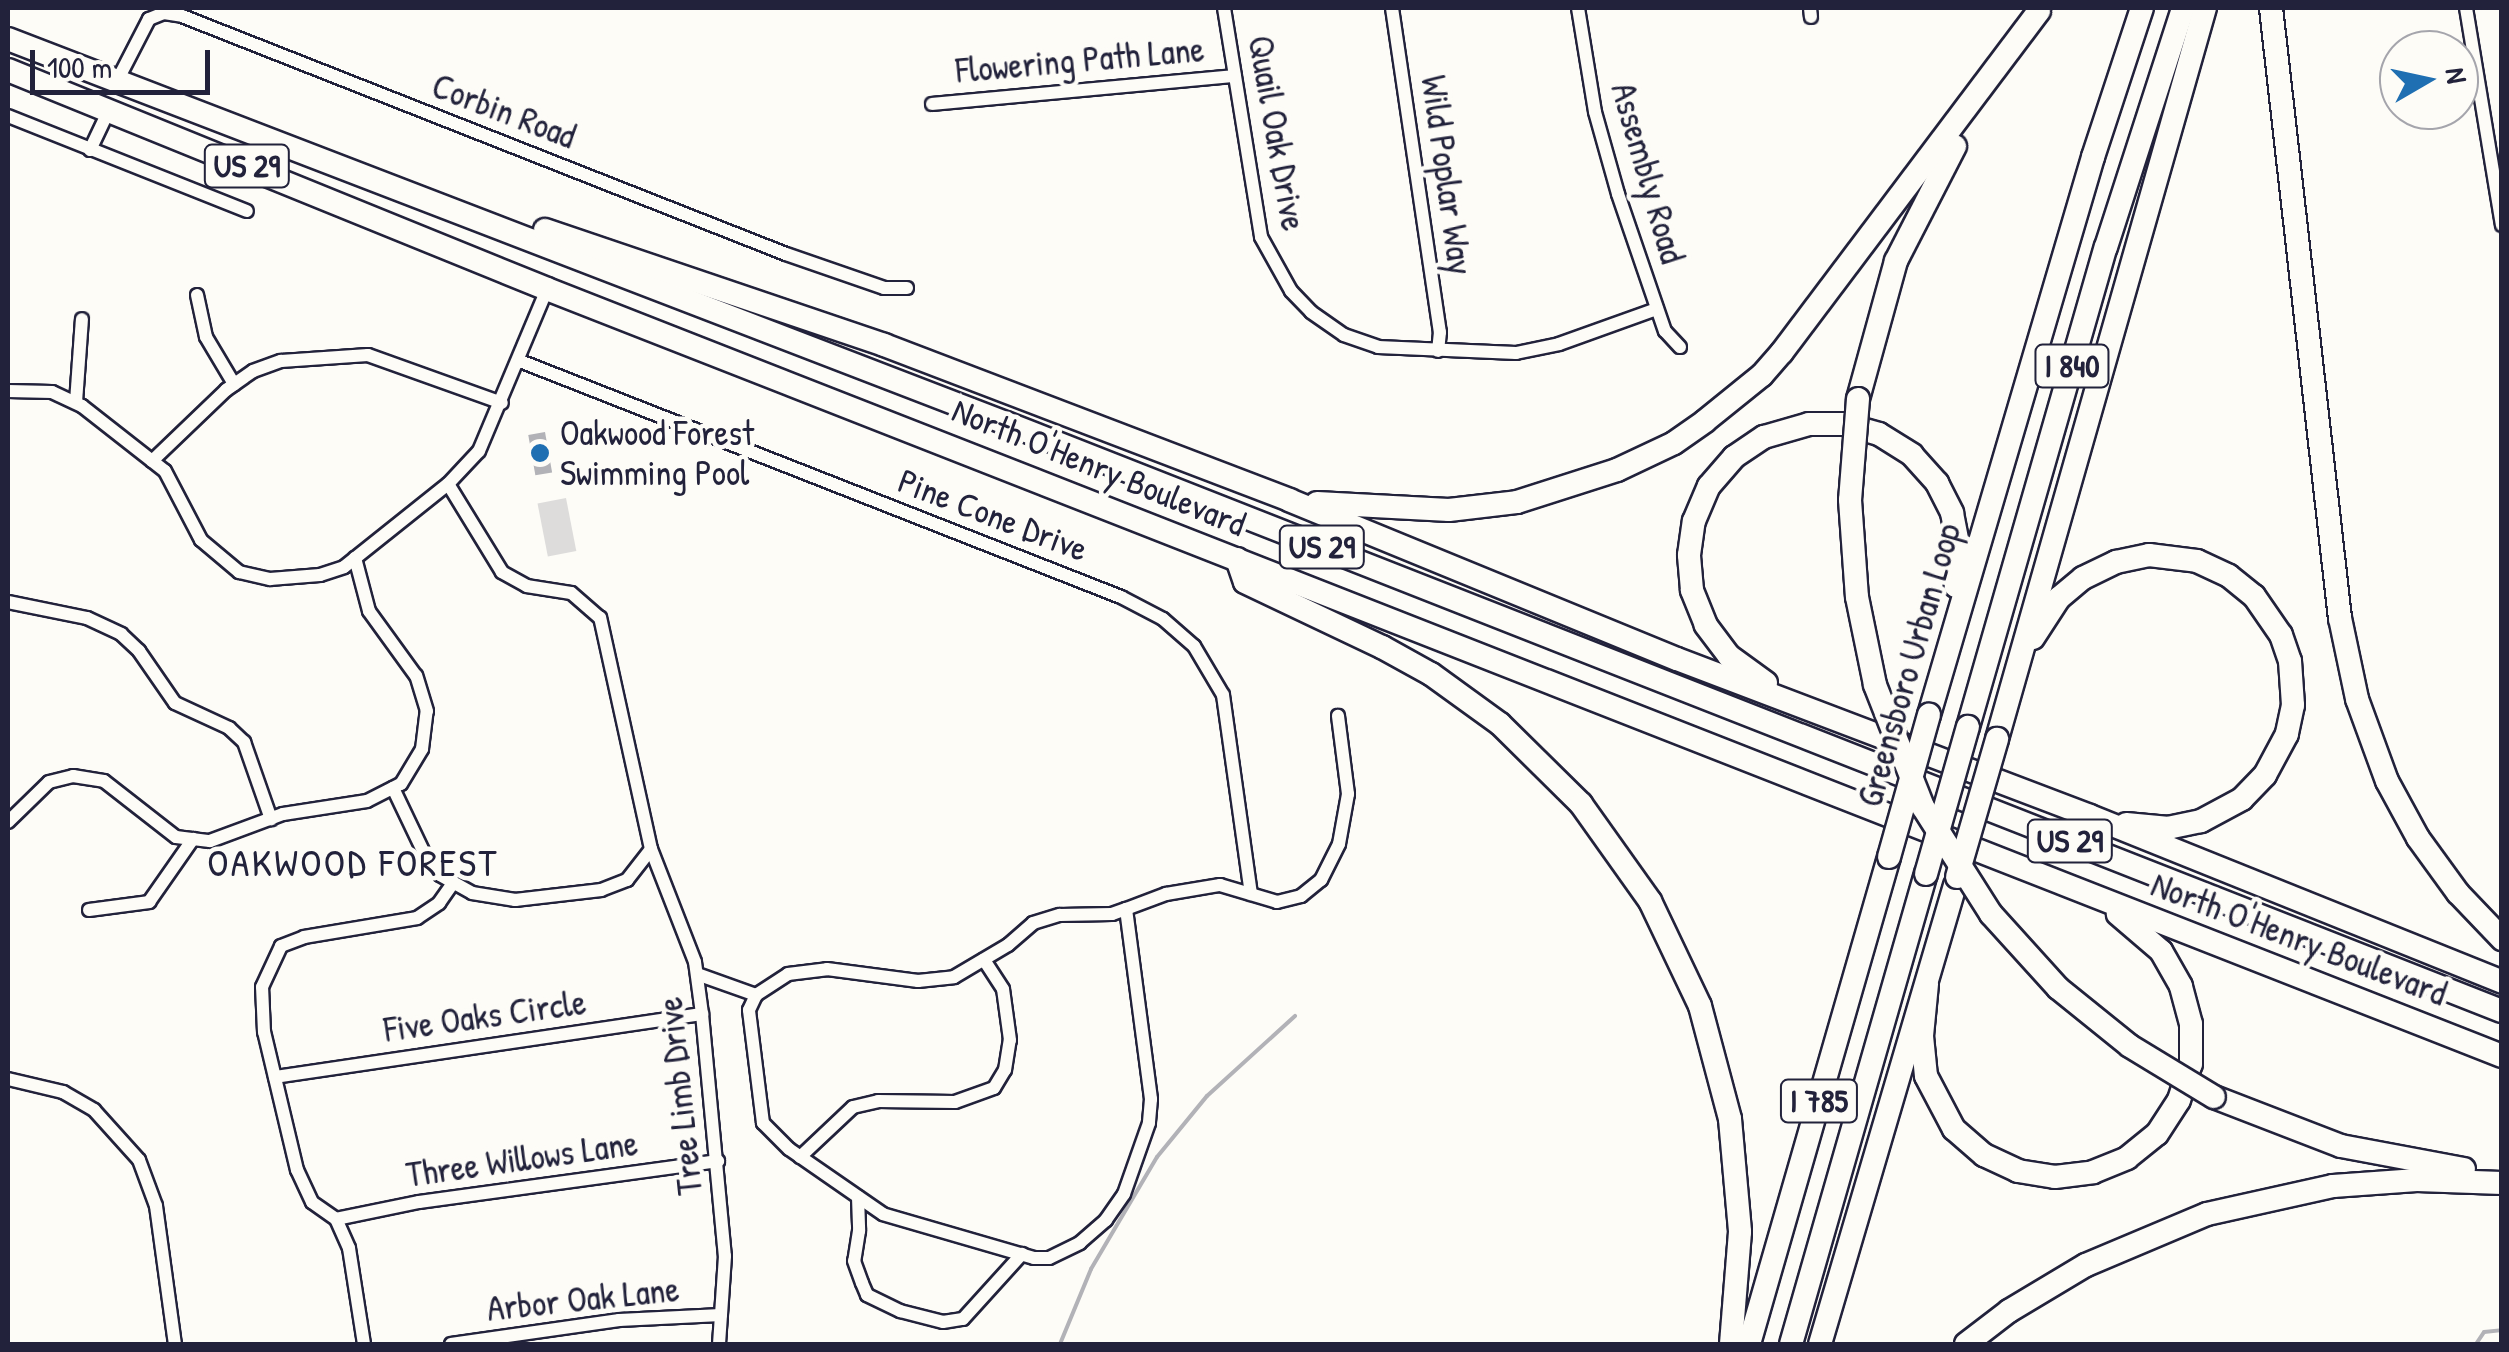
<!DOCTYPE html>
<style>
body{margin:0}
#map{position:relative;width:2509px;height:1352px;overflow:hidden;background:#fdfcf7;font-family:"Patrick Hand",sans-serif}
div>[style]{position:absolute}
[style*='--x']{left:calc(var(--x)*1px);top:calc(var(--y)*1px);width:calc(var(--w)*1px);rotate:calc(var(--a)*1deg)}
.green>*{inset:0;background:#dddcdb;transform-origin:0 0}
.water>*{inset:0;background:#b2b2b7;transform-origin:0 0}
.stream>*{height:4px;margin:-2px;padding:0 2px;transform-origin:2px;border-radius:2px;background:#b2b2b7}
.roads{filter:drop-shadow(2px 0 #22223b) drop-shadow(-2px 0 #22223b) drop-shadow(0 2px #22223b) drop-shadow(0 -2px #22223b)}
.street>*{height:12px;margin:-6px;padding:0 6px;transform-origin:6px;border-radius:6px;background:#fdfcf7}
.highway>*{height:22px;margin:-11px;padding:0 11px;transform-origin:11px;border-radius:11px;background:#fdfcf7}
.bridges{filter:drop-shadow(2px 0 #22223b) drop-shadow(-2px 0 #22223b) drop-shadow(0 2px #22223b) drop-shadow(0 -2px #22223b)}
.highway-bridge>*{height:22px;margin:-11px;padding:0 11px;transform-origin:11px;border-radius:11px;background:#fdfcf7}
.dots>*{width:28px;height:28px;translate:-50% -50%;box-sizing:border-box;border:5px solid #fdfcf7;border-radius:50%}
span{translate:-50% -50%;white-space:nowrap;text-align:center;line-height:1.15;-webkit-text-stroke:9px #fdfcf7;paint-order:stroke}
.shield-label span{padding:2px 8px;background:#fdfcf7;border:2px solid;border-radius:8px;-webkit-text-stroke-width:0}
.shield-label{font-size:32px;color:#22223b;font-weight:700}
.street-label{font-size:35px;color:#22223b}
.poi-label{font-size:35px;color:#22223b}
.left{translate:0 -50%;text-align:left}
.neighbourhood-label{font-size:38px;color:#22223b;letter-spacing:2.5px}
.frame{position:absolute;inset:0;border:10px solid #22223b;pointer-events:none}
.north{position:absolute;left:2379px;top:30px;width:100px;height:100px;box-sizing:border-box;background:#fdfcf7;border:2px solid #a5a5ac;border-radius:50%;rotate:81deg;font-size:28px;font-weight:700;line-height:40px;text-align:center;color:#22223b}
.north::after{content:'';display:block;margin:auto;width:35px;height:45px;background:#1f6fb2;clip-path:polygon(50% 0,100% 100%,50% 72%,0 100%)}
.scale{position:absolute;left:30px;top:50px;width:180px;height:45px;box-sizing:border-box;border:5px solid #22223b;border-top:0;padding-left:12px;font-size:30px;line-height:35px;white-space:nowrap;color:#22223b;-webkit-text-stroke:8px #fdfcf7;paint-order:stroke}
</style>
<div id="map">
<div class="green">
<i style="left:566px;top:498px;width:54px;height:29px;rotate:79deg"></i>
</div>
<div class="water">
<i style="left:545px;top:432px;width:41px;height:17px;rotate:80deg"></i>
</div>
<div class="stream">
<i style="--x:1060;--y:1344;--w:81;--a:-67.5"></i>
<i style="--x:1091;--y:1269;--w:130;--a:-59.5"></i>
<i style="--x:1157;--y:1157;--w:79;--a:-50.7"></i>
<i style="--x:1207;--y:1096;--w:119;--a:-42.3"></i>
<i style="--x:2476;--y:1344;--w:14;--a:-56"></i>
<i style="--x:2484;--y:1332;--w:18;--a:-6"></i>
</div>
<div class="roads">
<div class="street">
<i style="--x:1224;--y:8;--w:232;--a:80.8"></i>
<i style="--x:1261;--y:237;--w:62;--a:60.9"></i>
<i style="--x:1291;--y:291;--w:29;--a:46"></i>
<i style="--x:1311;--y:312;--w:40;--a:34.9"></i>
<i style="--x:1344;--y:335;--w:36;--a:19"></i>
<i style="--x:1378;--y:347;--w:138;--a:2.5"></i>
<i style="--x:1516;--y:353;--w:44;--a:-11.8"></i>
<i style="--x:1559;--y:344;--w:104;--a:-19.7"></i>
<i style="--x:1392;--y:8;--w:328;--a:81.6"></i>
<i style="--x:1440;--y:332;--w:19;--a:96"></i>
<i style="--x:1578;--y:8;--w:105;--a:80.7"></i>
<i style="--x:1595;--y:112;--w:85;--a:74.3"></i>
<i style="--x:1618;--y:194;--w:145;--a:71.1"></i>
<i style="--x:1665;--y:331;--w:22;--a:47"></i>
<i style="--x:1810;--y:8;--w:9;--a:84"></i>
<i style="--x:2466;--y:8;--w:220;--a:80.6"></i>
<i style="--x:116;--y:83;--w:72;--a:-62.7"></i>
<i style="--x:149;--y:19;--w:16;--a:-22"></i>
<i style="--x:164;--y:13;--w:18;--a:9"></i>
<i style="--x:182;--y:16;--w:649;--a:21.51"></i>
<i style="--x:786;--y:254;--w:104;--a:19.1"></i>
<i style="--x:884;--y:288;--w:23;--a:0"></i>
<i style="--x:932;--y:104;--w:304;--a:-5.3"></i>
<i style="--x:8;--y:116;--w:257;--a:21.7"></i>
<i style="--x:90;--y:150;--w:44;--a:-64.6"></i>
<i style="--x:197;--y:295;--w:43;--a:77.9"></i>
<i style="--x:206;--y:337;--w:55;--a:59.2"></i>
<i style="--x:520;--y:361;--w:646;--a:21.44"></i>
<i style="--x:1121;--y:597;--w:47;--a:27.6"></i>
<i style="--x:1163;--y:619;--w:41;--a:41.1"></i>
<i style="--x:1194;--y:646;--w:57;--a:59.4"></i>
<i style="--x:1223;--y:695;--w:201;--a:82"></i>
<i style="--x:8;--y:391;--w:44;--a:1.3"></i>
<i style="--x:52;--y:392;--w:33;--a:25"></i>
<i style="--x:82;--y:406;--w:105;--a:38.1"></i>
<i style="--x:165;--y:471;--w:78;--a:62.4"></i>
<i style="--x:201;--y:540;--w:50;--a:40.1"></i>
<i style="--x:239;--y:572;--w:32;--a:13"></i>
<i style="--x:270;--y:579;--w:50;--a:-4.6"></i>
<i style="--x:320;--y:575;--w:25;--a:-18"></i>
<i style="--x:344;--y:567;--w:133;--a:-38.6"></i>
<i style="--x:448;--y:484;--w:45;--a:-46.8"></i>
<i style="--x:479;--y:451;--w:176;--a:-67.2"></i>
<i style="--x:76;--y:402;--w:83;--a:-85.9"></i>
<i style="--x:152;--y:461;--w:103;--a:-43.8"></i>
<i style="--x:226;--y:390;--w:33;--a:-35"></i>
<i style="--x:253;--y:371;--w:30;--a:-20"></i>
<i style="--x:281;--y:361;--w:87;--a:-3.9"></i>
<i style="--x:368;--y:355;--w:142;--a:19.7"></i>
<i style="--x:8;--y:602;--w:81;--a:11.4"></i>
<i style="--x:87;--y:618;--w:38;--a:25"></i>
<i style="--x:121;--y:634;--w:25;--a:43"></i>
<i style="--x:139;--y:651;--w:63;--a:55.3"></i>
<i style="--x:175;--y:703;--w:60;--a:24.8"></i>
<i style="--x:229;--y:728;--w:21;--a:43"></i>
<i style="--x:244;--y:742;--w:82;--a:70.7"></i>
<i style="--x:393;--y:788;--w:74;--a:64.5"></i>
<i style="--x:425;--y:855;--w:25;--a:53"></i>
<i style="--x:440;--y:875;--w:37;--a:29"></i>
<i style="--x:472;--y:893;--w:44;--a:9.2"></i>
<i style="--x:515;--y:900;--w:87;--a:-6.6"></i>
<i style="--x:601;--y:890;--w:28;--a:-21"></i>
<i style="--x:627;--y:880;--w:39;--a:-52"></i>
<i style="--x:651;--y:849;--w:237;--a:-102.4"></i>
<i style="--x:600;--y:618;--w:38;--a:-139"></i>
<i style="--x:571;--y:593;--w:45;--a:-171"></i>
<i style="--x:527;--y:586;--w:29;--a:-151"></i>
<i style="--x:502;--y:572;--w:103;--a:-121.5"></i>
<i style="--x:8;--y:822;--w:57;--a:-44.3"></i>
<i style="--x:49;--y:782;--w:25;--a:-14"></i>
<i style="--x:73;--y:776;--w:31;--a:9"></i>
<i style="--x:104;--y:781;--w:91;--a:37.9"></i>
<i style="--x:176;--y:837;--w:34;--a:7"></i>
<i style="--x:210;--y:841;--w:78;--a:-20.3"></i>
<i style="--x:283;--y:814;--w:85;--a:-8.8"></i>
<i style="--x:367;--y:801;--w:38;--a:-27"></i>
<i style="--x:401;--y:784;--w:41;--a:-59"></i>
<i style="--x:422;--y:749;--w:38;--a:-83"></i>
<i style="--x:427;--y:711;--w:37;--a:-107"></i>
<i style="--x:416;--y:676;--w:80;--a:-125.9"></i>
<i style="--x:369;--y:611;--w:55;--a:-104.8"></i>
<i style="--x:651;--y:849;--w:121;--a:68.7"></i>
<i style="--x:695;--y:962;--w:52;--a:82.3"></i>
<i style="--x:702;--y:1014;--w:243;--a:84.6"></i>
<i style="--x:725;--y:1256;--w:88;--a:93.9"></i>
<i style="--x:1126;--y:909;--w:192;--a:82.5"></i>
<i style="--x:1151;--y:1099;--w:24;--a:95"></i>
<i style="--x:1149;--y:1123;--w:75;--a:109.4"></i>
<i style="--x:1124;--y:1194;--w:32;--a:125"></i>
<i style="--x:1106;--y:1220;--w:35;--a:139"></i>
<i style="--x:1080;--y:1243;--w:34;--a:154"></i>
<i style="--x:1049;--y:1258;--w:15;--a:180"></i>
<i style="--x:1034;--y:1258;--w:157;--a:-163.8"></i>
<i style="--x:883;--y:1214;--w:114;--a:-145.3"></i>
<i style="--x:789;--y:1149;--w:37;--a:-135"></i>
<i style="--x:763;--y:1123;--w:114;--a:-97.1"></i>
<i style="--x:749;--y:1010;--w:17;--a:-65"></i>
<i style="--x:756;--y:995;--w:38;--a:-33"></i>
<i style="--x:788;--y:974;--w:39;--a:-7"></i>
<i style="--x:827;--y:969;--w:92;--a:7.5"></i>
<i style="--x:918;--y:981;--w:36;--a:-6"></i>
<i style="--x:954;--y:977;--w:63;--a:-30.7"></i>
<i style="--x:1008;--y:945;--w:33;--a:-41"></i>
<i style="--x:1033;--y:923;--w:28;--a:-17"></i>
<i style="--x:1060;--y:915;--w:52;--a:-1.1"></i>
<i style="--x:1112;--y:914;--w:15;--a:-20"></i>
<i style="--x:1126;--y:909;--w:43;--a:-20.6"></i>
<i style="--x:1166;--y:894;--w:55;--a:-9.5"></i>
<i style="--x:1220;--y:885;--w:59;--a:16.6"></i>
<i style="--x:1277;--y:902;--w:25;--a:-14"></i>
<i style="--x:1301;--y:896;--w:26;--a:-39"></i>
<i style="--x:1321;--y:880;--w:40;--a:-63.4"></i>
<i style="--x:1339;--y:844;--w:51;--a:-79.8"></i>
<i style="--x:1348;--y:794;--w:79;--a:-97.3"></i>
<i style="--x:89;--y:910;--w:61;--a:-7.6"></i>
<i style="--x:149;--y:902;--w:77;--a:-55.1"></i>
<i style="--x:697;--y:974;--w:63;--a:19.6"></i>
<i style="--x:275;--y:1077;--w:432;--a:-8.4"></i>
<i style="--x:8;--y:1079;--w:57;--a:13.3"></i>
<i style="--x:63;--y:1092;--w:36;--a:30"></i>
<i style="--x:94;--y:1110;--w:67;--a:48"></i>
<i style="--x:139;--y:1160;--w:49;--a:69.7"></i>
<i style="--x:156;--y:1206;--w:139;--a:82.2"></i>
<i style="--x:800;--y:1157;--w:73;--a:-43.3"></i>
<i style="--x:853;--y:1107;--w:26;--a:-13"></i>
<i style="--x:878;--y:1101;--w:77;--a:0.7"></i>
<i style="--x:955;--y:1102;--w:41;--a:-19.7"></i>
<i style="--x:994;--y:1088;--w:21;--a:-59"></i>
<i style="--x:1005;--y:1070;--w:30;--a:-81"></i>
<i style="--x:1010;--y:1040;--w:51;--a:-97.8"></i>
<i style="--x:1003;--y:989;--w:35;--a:-123"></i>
<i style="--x:858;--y:1197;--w:34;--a:88"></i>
<i style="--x:859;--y:1231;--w:30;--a:99"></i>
<i style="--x:854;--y:1261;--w:23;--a:70"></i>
<i style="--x:862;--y:1283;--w:13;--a:67"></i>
<i style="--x:867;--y:1295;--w:37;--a:26"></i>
<i style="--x:900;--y:1311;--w:44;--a:14.3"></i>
<i style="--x:943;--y:1322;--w:20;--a:-9"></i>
<i style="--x:963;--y:1319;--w:88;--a:-47.8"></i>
<i style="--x:336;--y:1219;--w:85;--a:-11.6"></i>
<i style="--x:419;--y:1202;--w:302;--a:-7.8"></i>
<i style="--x:364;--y:1344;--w:97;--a:-98.9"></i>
<i style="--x:349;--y:1248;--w:32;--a:-114"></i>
<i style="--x:336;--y:1219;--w:29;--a:-145"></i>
<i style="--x:312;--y:1202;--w:35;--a:-115"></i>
<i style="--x:297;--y:1170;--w:142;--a:-103.4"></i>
<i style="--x:264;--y:1032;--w:45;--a:-92.5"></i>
<i style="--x:262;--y:987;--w:45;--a:-65.1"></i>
<i style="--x:281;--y:946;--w:25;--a:-21"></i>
<i style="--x:304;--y:937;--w:115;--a:-9.5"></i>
<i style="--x:417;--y:918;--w:27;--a:-34"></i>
<i style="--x:439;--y:903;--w:24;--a:-55"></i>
<i style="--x:451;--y:1344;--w:170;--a:-8.1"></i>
<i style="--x:619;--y:1320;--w:102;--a:-2.8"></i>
</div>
<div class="highway">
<i style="--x:2271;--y:8;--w:614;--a:83.55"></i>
<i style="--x:2340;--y:618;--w:83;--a:78.1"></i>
<i style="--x:2357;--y:699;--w:87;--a:69.9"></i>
<i style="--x:2387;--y:781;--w:65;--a:61.5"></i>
<i style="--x:2418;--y:838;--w:68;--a:54"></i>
<i style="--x:2458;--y:893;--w:64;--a:46.3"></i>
<i style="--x:8;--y:39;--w:1069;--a:21.05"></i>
<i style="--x:1006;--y:423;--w:1607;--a:21.46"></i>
<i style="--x:8;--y:70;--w:582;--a:22.11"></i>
<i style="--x:547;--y:289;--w:2100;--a:21.42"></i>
<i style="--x:545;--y:230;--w:358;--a:18.7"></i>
<i style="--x:884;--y:345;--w:434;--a:20.9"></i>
<i style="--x:1289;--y:500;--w:419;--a:22.3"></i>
<i style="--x:1677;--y:659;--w:442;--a:20.8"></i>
<i style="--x:2090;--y:816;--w:444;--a:21.9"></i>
<i style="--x:1858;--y:399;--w:143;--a:-74.6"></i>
<i style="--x:1896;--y:261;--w:129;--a:-62.8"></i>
<i style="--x:1317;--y:503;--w:132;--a:3"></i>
<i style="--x:1449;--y:510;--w:68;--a:-6.7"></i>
<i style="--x:1517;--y:502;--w:105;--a:-17.7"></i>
<i style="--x:1617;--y:470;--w:63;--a:-25.3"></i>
<i style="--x:1674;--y:443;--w:38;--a:-35"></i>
<i style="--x:1705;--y:421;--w:73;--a:-38.9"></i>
<i style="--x:1762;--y:375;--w:30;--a:-49"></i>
<i style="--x:1782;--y:352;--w:427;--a:-53"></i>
<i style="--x:1237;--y:559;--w:24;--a:71"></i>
<i style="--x:1245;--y:582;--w:152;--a:25.4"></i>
<i style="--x:1382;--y:647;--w:56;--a:28.9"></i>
<i style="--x:1431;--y:674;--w:85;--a:35.9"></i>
<i style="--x:1500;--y:724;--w:114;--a:44.6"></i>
<i style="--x:1581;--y:804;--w:119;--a:54.6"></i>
<i style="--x:1650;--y:901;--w:116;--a:64.5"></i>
<i style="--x:1700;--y:1006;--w:117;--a:75.1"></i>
<i style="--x:1730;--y:1119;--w:113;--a:84.9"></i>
<i style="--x:1740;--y:1232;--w:112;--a:94.6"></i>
<i style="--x:2033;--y:638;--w:48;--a:-57"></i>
<i style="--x:2059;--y:598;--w:31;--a:-40"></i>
<i style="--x:2083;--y:578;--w:37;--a:-26"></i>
<i style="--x:2116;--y:562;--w:34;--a:-12"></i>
<i style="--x:2149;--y:555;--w:48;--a:7.1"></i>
<i style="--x:2197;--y:561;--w:35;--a:25"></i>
<i style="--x:2229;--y:576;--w:32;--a:39"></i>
<i style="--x:2254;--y:596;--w:47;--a:55.3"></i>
<i style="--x:2281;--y:635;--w:28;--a:71"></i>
<i style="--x:2290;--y:661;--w:44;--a:86.1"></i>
<i style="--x:2293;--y:705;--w:30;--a:102"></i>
<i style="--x:2287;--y:734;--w:47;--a:118.2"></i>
<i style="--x:2265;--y:775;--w:33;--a:134"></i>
<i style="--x:2242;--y:799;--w:47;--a:151.8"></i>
<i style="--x:2201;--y:821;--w:33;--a:168"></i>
<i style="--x:2169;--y:828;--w:43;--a:-174.7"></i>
<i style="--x:1766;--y:683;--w:46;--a:-143.9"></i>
<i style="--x:1729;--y:656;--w:39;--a:-127"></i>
<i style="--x:1706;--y:625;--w:38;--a:-112"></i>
<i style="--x:1692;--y:590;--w:35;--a:-95"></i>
<i style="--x:1689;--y:555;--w:34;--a:-82"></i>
<i style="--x:1694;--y:521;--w:38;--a:-67"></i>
<i style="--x:1709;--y:486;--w:38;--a:-49"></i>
<i style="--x:1734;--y:457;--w:36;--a:-34"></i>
<i style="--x:1764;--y:437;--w:47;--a:-16.1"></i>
<i style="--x:1809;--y:424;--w:35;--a:0"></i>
<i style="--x:1844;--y:424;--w:36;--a:16"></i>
<i style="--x:1879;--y:434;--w:39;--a:32"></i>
<i style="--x:1912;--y:455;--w:38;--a:48"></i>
<i style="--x:1937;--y:483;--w:34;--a:63"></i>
<i style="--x:1952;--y:513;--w:36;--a:79"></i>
<i style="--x:1959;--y:548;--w:38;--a:95"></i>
<i style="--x:1929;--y:715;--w:582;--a:-73.62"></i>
<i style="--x:2093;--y:157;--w:157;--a:-71.8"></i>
<i style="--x:1968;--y:727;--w:499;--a:-74"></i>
<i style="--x:2106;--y:247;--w:251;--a:-72.1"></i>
<i style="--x:1997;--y:739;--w:760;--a:-74.12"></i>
<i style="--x:1927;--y:984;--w:52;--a:95.5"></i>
<i style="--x:1922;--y:1036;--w:40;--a:84.3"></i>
<i style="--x:1926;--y:1076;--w:60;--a:62.2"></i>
<i style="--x:1954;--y:1129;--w:40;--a:41"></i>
<i style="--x:1984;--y:1155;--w:38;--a:25"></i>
<i style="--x:2018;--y:1171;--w:37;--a:9"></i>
<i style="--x:2055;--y:1177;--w:38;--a:-7"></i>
<i style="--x:2093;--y:1172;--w:37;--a:-22"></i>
<i style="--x:2127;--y:1158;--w:38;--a:-39"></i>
<i style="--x:2157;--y:1134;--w:40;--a:-57.1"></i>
<i style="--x:2179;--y:1100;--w:38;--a:-72"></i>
<i style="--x:2191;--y:1064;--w:40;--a:-90"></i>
<i style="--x:2191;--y:1024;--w:39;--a:-105"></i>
<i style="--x:2181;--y:986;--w:40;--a:-119.7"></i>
<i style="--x:2161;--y:951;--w:57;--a:-139.3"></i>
<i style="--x:2214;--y:1097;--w:136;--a:21.1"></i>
<i style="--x:2341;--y:1146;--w:125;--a:10.6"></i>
<i style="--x:1749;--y:1344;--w:507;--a:-73.96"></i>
<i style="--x:1791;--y:1344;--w:489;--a:-74"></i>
<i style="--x:1820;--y:1344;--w:478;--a:-73.6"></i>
<i style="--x:1966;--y:1344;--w:54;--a:-37.5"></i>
<i style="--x:2009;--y:1311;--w:90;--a:-30.9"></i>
<i style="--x:2086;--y:1265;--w:131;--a:-22.9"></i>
<i style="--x:2207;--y:1214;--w:129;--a:-12.5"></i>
<i style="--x:2333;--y:1186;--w:84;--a:-4.1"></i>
<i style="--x:2417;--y:1180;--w:85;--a:2"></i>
</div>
</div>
<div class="bridges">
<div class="highway-bridge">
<i style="--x:1858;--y:399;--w:101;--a:94.5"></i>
<i style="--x:1850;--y:500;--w:97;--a:85.9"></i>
<i style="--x:1857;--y:597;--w:90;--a:78.4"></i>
<i style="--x:1875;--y:685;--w:131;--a:68.5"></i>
<i style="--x:1923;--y:807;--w:127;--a:57.6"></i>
<i style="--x:1991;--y:914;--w:100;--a:47.8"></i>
<i style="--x:2058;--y:988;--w:92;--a:38.9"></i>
<i style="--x:2130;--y:1046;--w:98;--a:31.3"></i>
<i style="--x:1889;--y:857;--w:148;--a:-74.3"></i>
<i style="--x:1926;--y:874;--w:153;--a:-74.1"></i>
<i style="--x:1957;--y:877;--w:144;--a:-73.8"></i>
</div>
</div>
<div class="dots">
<i style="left:540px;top:453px;background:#1f6fb2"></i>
</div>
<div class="shield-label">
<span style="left:247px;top:166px">US 29</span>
<span style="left:2072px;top:366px">I 840</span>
<span style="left:1322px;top:547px">US 29</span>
<span style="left:2070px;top:841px">US 29</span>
<span style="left:1819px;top:1101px">I 785</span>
</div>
<div class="street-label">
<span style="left:1080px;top:60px;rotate:-5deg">Flowering Path Lane</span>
<span style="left:504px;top:111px;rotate:21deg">Corbin Road</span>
<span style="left:1277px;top:133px;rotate:80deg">Quail Oak Drive</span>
<span style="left:1648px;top:173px;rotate:74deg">Assembly Road</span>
<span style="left:1447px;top:175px;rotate:82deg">Wild Poplar Way</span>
<span style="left:1099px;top:467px;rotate:22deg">North O'Henry Boulevard</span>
<span style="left:993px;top:515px;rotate:21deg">Pine Cone Drive</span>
<span style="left:1909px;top:665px;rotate:-74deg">Greensboro Urban Loop</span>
<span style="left:2299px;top:939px;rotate:21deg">North O'Henry Boulevard</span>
<span style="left:485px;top:1016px;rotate:-8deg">Five Oaks Circle</span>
<span style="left:680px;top:1096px;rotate:-96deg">Tree Limb Drive</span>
<span style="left:522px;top:1159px;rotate:-8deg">Three Willows Lane</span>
<span style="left:583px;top:1299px;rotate:-6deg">Arbor Oak Lane</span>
</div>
<div class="poi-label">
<span class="left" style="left:560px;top:453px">Oakwood Forest<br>Swimming Pool</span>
</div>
<div class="neighbourhood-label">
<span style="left:353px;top:863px">OAKWOOD FOREST</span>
</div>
<div class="frame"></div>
<div class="north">N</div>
<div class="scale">100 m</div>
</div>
